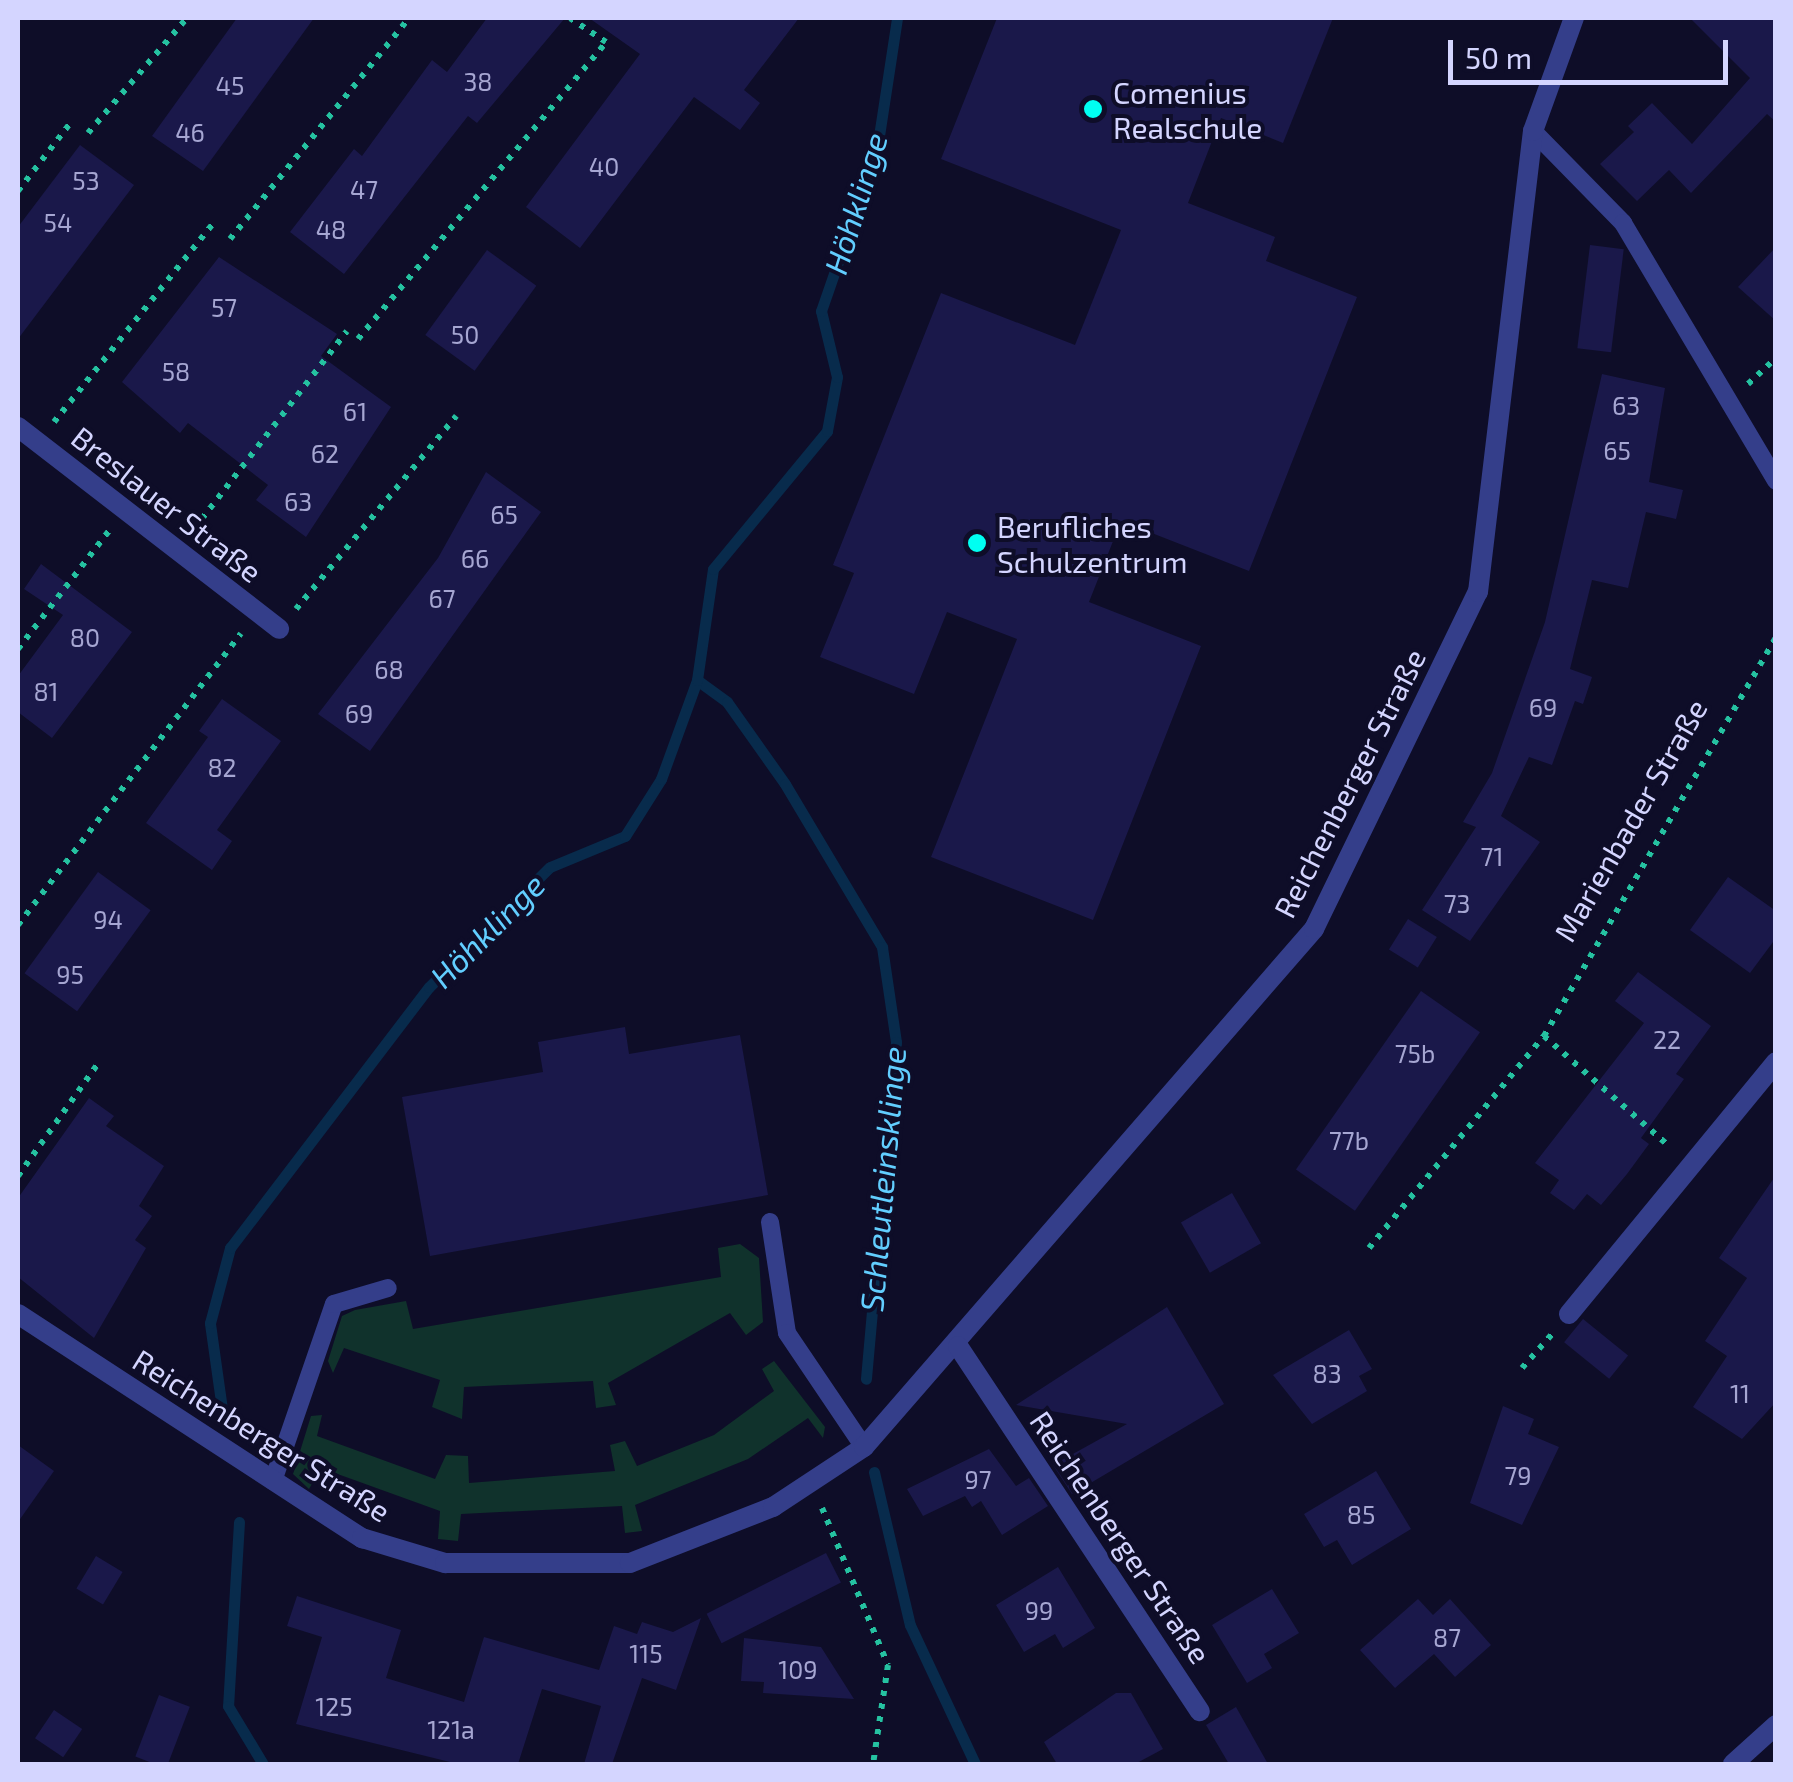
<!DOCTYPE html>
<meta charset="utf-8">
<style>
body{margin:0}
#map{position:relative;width:1793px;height:1782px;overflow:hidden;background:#0e0d28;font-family:"Exo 2",sans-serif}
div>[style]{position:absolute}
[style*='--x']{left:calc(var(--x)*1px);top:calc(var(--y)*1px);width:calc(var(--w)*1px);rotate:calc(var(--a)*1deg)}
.green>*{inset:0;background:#10322c}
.stream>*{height:11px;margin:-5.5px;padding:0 5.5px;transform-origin:5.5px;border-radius:5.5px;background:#082b4c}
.building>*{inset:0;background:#1a184a;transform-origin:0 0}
.path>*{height:6px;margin-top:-3px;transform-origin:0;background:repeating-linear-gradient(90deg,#25c2a1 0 5px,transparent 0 13px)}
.service>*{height:18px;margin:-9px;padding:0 9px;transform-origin:9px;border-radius:9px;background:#343e8a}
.minor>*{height:20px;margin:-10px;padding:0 10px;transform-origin:10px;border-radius:10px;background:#343e8a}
.tertiary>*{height:20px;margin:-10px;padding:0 10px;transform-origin:10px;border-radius:10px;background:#343e8a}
.dots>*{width:28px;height:28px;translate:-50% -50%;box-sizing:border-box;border:5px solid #0e0d28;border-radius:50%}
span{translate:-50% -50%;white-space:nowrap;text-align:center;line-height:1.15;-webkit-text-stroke:8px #0e0d28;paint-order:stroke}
.number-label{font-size:25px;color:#a6a6d2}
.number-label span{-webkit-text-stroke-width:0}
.poi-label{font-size:30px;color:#d4d5ff}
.left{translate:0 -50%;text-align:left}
.street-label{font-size:30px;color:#d4d5ff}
.water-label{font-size:32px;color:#62ceff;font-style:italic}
.frame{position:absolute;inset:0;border:20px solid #d4d5ff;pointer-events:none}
.scale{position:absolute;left:1448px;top:40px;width:280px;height:45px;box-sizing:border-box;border:5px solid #d4d5ff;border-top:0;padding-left:12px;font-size:30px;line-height:35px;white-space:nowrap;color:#d4d5ff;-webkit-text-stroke:8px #0e0d28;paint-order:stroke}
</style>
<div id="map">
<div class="green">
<i style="clip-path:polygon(740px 1244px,759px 1258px,763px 1322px,746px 1335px,730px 1313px,608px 1383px,616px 1405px,596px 1408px,593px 1381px,464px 1387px,462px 1419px,432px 1407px,440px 1380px,344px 1348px,333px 1373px,328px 1361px,342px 1316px,355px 1310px,406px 1301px,413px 1329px,721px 1277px,718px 1248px)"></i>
<i style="clip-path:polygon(774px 1361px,825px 1427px,823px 1438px,808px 1418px,748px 1459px,635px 1505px,642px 1531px,625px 1533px,622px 1506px,461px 1514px,458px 1541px,438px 1539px,440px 1511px,321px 1468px,309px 1489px,293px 1474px,311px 1416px,322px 1415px,317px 1436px,435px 1479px,446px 1455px,468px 1456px,469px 1483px,615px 1471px,610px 1445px,625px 1441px,637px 1466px,714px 1435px,774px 1391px,762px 1369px)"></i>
</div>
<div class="stream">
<i style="--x:697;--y:680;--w:37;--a:36"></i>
<i style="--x:727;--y:702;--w:100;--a:54.7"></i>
<i style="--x:785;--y:784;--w:190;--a:59.2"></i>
<i style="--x:882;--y:947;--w:96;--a:81.6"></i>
<i style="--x:896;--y:1042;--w:338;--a:95.1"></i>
<i style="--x:223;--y:1416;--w:94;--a:-98"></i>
<i style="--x:210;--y:1323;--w:78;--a:-75.1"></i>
<i style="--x:230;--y:1248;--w:328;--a:-52.7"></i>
<i style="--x:429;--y:987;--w:170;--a:-44.8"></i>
<i style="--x:550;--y:867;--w:81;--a:-22.5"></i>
<i style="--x:625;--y:836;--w:67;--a:-57.7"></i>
<i style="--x:661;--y:779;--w:105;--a:-70"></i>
<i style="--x:697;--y:680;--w:112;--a:-81.8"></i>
<i style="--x:713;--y:569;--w:179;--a:-50.4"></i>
<i style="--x:827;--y:431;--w:55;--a:-79.5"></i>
<i style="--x:837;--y:377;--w:68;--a:-103.6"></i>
<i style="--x:821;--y:311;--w:171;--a:-70.9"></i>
<i style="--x:877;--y:149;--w:133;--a:-81.3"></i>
<i style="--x:874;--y:1472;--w:157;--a:76.8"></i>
<i style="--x:910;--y:1625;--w:153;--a:64.9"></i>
<i style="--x:239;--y:1522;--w:184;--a:93.4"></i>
<i style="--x:228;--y:1706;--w:68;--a:58.9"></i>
</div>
<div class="building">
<i style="clip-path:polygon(237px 18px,314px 18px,203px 171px,152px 136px)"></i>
<i style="clip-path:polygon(487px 18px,565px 18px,477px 123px,468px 116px,344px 274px,290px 232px,354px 149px,362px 156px,432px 60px,447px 72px)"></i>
<i style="clip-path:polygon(589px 18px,799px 18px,744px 90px,760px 103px,740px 130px,694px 97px,580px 248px,526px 207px,640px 54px)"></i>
<i style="clip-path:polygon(997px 18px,1333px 18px,1283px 143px,1221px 118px,1188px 203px,1275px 237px,1266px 261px,1357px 297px,1249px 571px,1121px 521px,1089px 602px,1201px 646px,1093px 920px,931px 857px,1017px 639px,947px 612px,914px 694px,820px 657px,854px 573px,833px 565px,941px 293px,1075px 345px,1121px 230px,941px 159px)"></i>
<i style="clip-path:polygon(1690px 18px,1776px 18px,1776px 122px,1767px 114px,1691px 193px,1669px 170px,1637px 201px,1600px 164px,1634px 132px,1628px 126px,1652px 103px,1692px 144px,1750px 78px)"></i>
<i style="clip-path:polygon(80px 145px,134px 185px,18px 339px,18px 227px)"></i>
<i style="left:1590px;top:245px;width:34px;height:104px;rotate:7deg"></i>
<i style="clip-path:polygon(1776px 247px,1776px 321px,1738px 287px)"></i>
<i style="left:487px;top:250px;width:61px;height:105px;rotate:36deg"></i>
<i style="clip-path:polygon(219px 257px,337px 334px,321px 356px,391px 407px,306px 537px,256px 500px,268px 485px,188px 423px,180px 433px,122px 382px)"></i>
<i style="clip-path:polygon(1602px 374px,1665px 388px,1649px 482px,1683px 490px,1676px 519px,1646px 512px,1628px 588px,1592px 580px,1570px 669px,1592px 677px,1583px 704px,1575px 701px,1552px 765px,1529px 757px,1501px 816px,1540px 842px,1470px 941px,1422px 910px,1476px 827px,1463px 822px,1492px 773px,1545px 622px)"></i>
<i style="clip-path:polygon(486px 472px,541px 512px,370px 751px,318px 714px,438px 558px)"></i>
<i style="clip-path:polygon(41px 564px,132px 632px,52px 738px,18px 712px,18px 676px,63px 615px,24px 589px)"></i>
<i style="clip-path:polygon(222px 699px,281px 741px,217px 830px,232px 841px,212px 870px,146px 823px,208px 737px,199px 731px)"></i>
<i style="left:98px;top:872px;width:65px;height:125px;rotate:36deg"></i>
<i style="clip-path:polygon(1728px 877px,1776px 911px,1776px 938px,1750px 973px,1690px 930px)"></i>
<i style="left:1408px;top:919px;width:34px;height:36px;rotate:32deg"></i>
<i style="clip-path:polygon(1638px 972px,1711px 1026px,1676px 1074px,1684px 1079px,1641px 1138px,1649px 1144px,1627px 1174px,1601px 1205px,1587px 1194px,1574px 1210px,1550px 1193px,1559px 1180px,1535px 1163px,1644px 1023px,1615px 1001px)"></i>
<i style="left:1421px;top:991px;width:72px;height:218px;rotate:35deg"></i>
<i style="clip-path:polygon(625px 1027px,629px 1054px,740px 1035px,768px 1195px,430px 1256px,402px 1097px,543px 1072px,538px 1042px)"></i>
<i style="clip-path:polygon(89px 1098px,114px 1116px,106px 1126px,164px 1166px,139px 1206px,152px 1216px,135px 1240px,146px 1248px,94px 1338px,18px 1277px,18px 1198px)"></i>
<i style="clip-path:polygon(1776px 1175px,1776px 1402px,1742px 1439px,1693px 1407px,1727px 1356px,1705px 1341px,1747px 1278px,1719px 1258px)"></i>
<i style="left:1232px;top:1193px;width:58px;height:59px;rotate:60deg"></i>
<i style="clip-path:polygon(1167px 1307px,1224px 1404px,1072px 1494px,1053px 1465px,1127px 1424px,1016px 1405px)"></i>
<i style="left:1583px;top:1319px;width:58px;height:30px;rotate:39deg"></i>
<i style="clip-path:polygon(1349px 1330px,1372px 1369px,1359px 1376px,1367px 1391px,1312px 1424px,1273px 1375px)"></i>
<i style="clip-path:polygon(1503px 1406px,1534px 1419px,1528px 1434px,1559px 1447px,1522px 1525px,1470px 1503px)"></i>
<i style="clip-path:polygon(18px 1445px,54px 1471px,18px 1522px)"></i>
<i style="clip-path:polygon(989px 1449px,1016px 1486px,1029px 1478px,1048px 1506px,1002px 1535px,981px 1501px,972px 1507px,965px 1496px,923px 1516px,907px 1489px)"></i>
<i style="clip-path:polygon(1376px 1471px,1411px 1529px,1352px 1565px,1337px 1540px,1324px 1547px,1304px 1514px)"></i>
<i style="left:826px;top:1553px;width:33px;height:134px;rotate:63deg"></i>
<i style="left:96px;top:1556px;width:31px;height:38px;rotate:31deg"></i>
<i style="clip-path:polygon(1058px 1567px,1095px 1628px,1063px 1648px,1055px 1634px,1024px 1652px,996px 1605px)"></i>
<i style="clip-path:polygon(1272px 1589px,1299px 1633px,1264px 1654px,1272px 1668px,1247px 1683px,1212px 1625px)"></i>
<i style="clip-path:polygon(297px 1596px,401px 1630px,386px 1678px,464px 1702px,484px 1637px,599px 1670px,614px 1626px,637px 1634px,642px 1622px,673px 1632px,701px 1618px,676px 1690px,642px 1678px,612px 1764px,584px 1764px,601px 1706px,542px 1689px,518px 1764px,458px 1764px,296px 1724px,322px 1637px,287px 1626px)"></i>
<i style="clip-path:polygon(1418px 1599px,1433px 1615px,1450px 1599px,1491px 1645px,1455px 1677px,1434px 1654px,1395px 1688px,1360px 1650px)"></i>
<i style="clip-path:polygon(744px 1638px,821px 1647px,854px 1699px,763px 1693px,764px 1682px,741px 1681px)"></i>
<i style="clip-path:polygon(1116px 1693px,1131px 1693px,1163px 1749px,1135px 1764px,1057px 1764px,1044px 1742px)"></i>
<i style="left:159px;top:1695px;width:33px;height:66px;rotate:21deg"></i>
<i style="clip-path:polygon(1236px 1707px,1268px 1764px,1229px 1764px,1206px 1725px)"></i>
<i style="left:54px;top:1710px;width:34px;height:34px;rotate:34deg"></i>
</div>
<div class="path">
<i style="--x:88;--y:133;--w:152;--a:-49.3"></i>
<i style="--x:18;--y:191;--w:88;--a:-52.4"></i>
<i style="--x:230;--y:239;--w:284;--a:-51"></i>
<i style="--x:358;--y:339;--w:387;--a:-50.1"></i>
<i style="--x:606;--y:42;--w:43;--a:-146.3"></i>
<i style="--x:1748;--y:384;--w:38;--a:-43"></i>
<i style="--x:54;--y:422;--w:253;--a:-51.3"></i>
<i style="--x:194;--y:529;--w:250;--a:-52.3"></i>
<i style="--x:296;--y:609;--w:251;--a:-50.3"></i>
<i style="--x:18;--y:649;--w:149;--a:-52.4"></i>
<i style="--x:18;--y:925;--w:367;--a:-52.6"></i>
<i style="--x:1544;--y:1036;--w:168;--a:41.4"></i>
<i style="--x:18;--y:1176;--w:136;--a:-54.6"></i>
<i style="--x:1369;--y:1248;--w:275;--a:-50.5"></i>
<i style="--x:1544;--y:1036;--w:461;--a:-59.8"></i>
<i style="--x:1522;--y:1368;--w:48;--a:-48.4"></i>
<i style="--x:822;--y:1508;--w:170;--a:67.2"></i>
<i style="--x:888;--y:1665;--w:100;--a:98.6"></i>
</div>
<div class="service">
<i style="--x:1533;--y:131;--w:129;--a:45.6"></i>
<i style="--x:1623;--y:223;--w:300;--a:59.3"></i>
<i style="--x:770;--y:1222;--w:112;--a:81.3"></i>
<i style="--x:787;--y:1333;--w:138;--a:56"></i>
<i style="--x:273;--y:1481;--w:187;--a:-71"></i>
<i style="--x:334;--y:1304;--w:56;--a:-16.5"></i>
</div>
<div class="minor">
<i style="--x:18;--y:427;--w:330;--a:37.7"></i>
<i style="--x:18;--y:1314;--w:411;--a:33.1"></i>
<i style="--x:362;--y:1538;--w:87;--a:16.8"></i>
<i style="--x:445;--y:1563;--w:185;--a:0"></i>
<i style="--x:630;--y:1563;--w:154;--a:-21.4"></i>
<i style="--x:773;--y:1507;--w:109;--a:-33.4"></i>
<i style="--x:864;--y:1447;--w:686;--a:-49.02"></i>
<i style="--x:1314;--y:929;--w:375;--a:-64.1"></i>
<i style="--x:1478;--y:592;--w:464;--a:-83.2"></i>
<i style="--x:1533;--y:131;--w:120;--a:-70.1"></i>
<i style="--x:1569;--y:1314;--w:326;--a:-50.6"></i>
<i style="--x:958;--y:1346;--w:438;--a:56.5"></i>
</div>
<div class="tertiary">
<i style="--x:1733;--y:1764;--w:58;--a:-42.2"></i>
</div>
<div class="dots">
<i style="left:1093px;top:109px;background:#00fff2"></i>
<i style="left:977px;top:543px;background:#00fff2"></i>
</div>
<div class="number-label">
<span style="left:478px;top:81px">38</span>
<span style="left:230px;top:85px">45</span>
<span style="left:190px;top:132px">46</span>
<span style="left:604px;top:166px">40</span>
<span style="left:86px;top:180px">53</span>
<span style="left:364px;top:189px">47</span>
<span style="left:58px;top:222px">54</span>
<span style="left:331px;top:229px">48</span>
<span style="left:224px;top:307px">57</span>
<span style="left:465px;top:334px">50</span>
<span style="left:176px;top:371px">58</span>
<span style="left:1626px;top:405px">63</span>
<span style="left:355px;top:411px">61</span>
<span style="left:1617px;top:450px">65</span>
<span style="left:325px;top:453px">62</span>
<span style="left:298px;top:501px">63</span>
<span style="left:504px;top:514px">65</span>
<span style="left:475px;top:558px">66</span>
<span style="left:442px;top:598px">67</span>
<span style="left:85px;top:637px">80</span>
<span style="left:389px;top:669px">68</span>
<span style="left:46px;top:691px">81</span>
<span style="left:1543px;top:707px">69</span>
<span style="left:359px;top:713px">69</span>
<span style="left:222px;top:767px">82</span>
<span style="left:1492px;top:856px">71</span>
<span style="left:1457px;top:903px">73</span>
<span style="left:108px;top:919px">94</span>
<span style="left:70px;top:974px">95</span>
<span style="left:1667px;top:1039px">22</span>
<span style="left:1415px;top:1053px">75b</span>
<span style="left:1349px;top:1140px">77b</span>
<span style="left:1327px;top:1373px">83</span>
<span style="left:1740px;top:1393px">11</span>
<span style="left:1518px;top:1475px">79</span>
<span style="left:978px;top:1479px">97</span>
<span style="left:1361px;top:1514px">85</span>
<span style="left:1039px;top:1610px">99</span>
<span style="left:1447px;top:1637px">87</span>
<span style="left:646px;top:1653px">115</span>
<span style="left:798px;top:1669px">109</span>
<span style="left:334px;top:1706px">125</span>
<span style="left:451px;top:1729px">121a</span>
</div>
<div class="poi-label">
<span class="left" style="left:1113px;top:109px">Comenius<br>Realschule</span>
<span class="left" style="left:997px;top:543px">Berufliches<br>Schulzentrum</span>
</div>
<div class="street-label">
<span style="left:167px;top:504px;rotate:38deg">Breslauer Straße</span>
<span style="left:1349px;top:783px;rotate:-63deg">Reichenberger Straße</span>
<span style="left:1630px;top:820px;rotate:-60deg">Marienbader Straße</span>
<span style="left:262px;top:1435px;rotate:32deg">Reichenberger Straße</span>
<span style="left:1121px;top:1537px;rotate:56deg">Reichenberger Straße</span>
</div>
<div class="water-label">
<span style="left:855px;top:203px;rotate:-73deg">Höhklinge</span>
<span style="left:487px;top:930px;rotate:-45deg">Höhklinge</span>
<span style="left:882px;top:1179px;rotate:-85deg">Schleutleinsklinge</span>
</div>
<div class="frame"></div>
<div class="scale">50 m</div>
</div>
